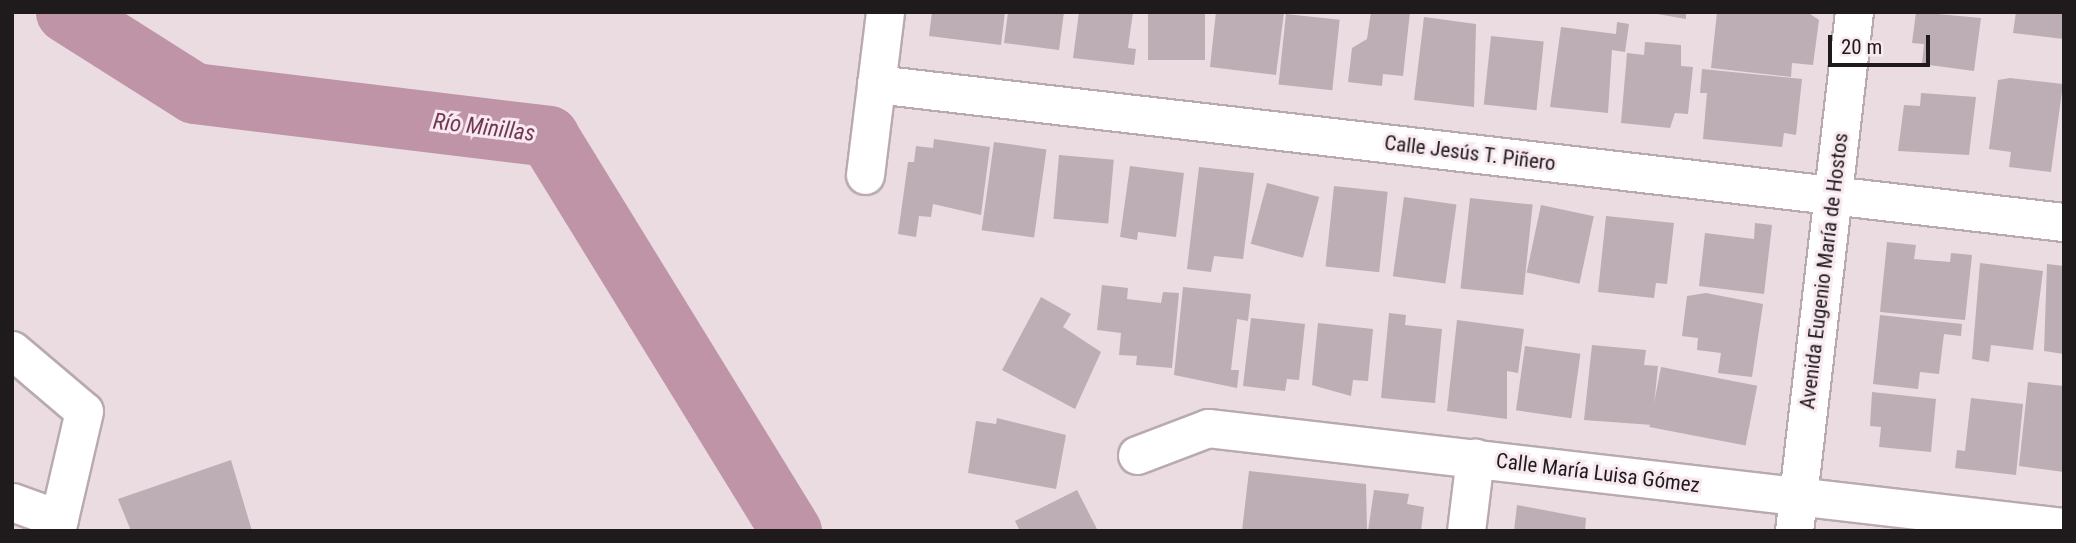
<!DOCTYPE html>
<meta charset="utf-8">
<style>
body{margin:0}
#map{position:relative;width:2076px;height:543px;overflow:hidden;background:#ebdce2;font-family:"Roboto Condensed",sans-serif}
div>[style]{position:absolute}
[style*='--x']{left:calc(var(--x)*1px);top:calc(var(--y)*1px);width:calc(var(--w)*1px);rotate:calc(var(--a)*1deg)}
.river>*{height:61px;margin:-30.5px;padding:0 30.5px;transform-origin:30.5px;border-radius:30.5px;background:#be94a6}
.building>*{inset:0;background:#bcaeb4;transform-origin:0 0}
.roads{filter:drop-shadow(2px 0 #b8aab0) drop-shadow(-2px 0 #b8aab0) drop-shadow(0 2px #b8aab0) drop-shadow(0 -2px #b8aab0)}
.street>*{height:37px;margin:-18.5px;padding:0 18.5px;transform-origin:18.5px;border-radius:18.5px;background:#fff}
span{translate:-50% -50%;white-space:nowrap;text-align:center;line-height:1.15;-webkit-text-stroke:6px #f8e9f0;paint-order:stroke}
.street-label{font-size:21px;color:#1f1a1c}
.water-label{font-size:23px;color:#703854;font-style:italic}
.frame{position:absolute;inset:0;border:14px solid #1f1a1c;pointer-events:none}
.scale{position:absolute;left:1828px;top:35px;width:102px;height:32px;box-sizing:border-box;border:4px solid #1f1a1c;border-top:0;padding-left:9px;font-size:21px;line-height:24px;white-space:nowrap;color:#1f1a1c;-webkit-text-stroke:5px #f8e9f0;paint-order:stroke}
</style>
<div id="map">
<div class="river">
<i style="--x:66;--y:12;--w:151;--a:32.3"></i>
<i style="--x:194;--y:93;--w:357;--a:6.9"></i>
<i style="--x:548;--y:136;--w:464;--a:58.4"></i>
</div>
<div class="building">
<i style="clip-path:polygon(932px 12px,1005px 12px,1001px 45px,929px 36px)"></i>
<i style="clip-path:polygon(1008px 12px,1064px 12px,1059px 50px,1004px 43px)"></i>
<i style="clip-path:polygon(1079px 12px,1133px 12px,1128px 48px,1136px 49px,1134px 65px,1073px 58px)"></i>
<i style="left:1148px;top:12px;width:57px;height:48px"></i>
<i style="clip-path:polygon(1216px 12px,1284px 12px,1276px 75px,1210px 67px)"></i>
<i style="clip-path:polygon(1371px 12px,1410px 12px,1403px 76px,1383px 74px,1382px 86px,1348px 82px,1352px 48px,1367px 39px)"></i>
<i style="clip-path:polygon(1646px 12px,1686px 12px,1686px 19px)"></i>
<i style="clip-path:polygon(1717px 12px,1810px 14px,1819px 20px,1813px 65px,1792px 63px,1791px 77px,1711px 68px)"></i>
<i style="clip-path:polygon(1916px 12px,1981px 18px,1974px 71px,1922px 64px,1924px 44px,1912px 43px)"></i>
<i style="clip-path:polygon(2016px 12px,2064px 12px,2064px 39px,2013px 33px)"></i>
<i style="left:1286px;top:14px;width:54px;height:71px;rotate:6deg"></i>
<i style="clip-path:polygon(1424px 17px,1476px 24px,1474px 107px,1414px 100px)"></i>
<i style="clip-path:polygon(1617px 22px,1629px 24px,1625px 52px,1612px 50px,1608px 113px,1550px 107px,1561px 27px,1616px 34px)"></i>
<i style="left:1491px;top:36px;width:53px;height:69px;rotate:6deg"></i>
<i style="clip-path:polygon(1645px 42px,1681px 45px,1681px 66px,1693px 67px,1688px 114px,1675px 113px,1670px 128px,1621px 123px,1627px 53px,1644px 55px)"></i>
<i style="clip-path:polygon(1702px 69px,1802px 79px,1796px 135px,1784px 133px,1782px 147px,1703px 139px,1707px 93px,1700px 93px)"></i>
<i style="clip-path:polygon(2010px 78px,2063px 84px,2051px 172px,2009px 167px,2011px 152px,1989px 149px,1998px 80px)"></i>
<i style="clip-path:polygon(1921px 93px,1976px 97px,1969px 155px,1898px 151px,1904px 105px,1920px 106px)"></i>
<i style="clip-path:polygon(934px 139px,990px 147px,981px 215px,933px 204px,931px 217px,919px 216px,916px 237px,898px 234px,908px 162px,914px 162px,916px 146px,933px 148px)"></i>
<i style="left:994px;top:142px;width:53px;height:89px;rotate:8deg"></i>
<i style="left:1059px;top:155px;width:55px;height:64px;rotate:5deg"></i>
<i style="clip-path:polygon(1130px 166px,1184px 173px,1176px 237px,1138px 232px,1137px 240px,1120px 237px)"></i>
<i style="clip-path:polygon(1199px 167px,1254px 173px,1243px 259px,1214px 256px,1211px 272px,1187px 269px)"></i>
<i style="left:1267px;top:183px;width:54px;height:63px;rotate:15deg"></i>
<i style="left:1334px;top:186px;width:54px;height:81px;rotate:6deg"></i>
<i style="left:1404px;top:197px;width:53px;height:80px;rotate:8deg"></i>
<i style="left:1470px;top:198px;width:63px;height:91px;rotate:6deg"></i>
<i style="left:1541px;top:205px;width:54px;height:69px;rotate:12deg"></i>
<i style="clip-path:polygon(1606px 216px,1674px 223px,1667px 284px,1656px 283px,1654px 298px,1598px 292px)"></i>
<i style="clip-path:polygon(1755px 223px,1772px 225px,1764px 294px,1699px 286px,1705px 233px,1754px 239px)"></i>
<i style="clip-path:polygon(1887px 242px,1916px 245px,1914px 259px,1950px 262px,1951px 253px,1972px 255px,1965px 320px,1880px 312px)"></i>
<i style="clip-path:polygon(1980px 263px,2043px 271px,2033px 350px,1991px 345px,1989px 362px,1972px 359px)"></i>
<i style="clip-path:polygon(2047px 264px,2064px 266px,2064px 354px,2044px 351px)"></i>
<i style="clip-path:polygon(1102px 285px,1128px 288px,1127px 299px,1161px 303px,1163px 292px,1179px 293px,1172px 368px,1136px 365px,1137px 356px,1119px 355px,1121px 333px,1097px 330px)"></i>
<i style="clip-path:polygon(1183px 287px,1251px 294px,1248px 321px,1237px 319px,1231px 370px,1239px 370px,1237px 388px,1174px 375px)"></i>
<i style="clip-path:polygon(1706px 293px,1763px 304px,1752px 377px,1718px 373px,1721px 353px,1697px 350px,1698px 338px,1682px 336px,1687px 296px)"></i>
<i style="clip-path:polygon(1041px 297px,1071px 314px,1063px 327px,1101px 352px,1075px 409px,1002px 370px)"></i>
<i style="clip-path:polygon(1389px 313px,1406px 315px,1405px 325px,1442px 329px,1435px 403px,1381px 398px)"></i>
<i style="clip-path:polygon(1880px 315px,1962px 324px,1961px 336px,1944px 334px,1939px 374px,1920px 372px,1918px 389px,1873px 384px)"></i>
<i style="clip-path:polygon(1251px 318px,1305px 324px,1299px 380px,1287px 379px,1285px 391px,1243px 386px)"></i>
<i style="clip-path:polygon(1457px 320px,1524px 329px,1518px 373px,1507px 371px,1507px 419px,1447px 411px)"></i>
<i style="clip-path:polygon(1318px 323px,1373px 329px,1368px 381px,1353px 380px,1351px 396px,1312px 385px)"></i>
<i style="clip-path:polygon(1592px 345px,1646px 350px,1644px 365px,1658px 366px,1652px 425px,1584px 420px)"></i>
<i style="left:1525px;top:346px;width:56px;height:65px;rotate:8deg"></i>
<i style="left:1661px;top:367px;width:98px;height:61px;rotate:11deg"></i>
<i style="clip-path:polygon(2028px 382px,2064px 386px,2064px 472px,2019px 466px)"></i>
<i style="clip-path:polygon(1872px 392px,1936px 399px,1931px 452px,1879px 447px,1881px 427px,1870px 426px)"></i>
<i style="clip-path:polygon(1971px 398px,2023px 404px,2016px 475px,1955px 468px,1957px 450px,1965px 451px)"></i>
<i style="clip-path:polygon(997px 418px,1066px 435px,1056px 489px,968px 473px,976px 421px,996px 424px)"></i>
<i style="clip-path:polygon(231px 460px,252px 531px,131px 531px,118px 499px)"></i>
<i style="clip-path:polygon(1249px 471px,1366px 484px,1367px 531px,1242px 531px)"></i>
<i style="clip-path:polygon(1077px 490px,1098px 531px,1020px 531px,1015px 521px)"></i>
<i style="clip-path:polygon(1374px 490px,1409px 494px,1407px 504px,1424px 507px,1421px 531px,1368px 531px)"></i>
<i style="clip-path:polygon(1517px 505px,1586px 518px,1585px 531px,1514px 531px)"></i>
</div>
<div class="roads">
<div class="street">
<i style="--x:876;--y:84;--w:1196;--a:6.63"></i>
<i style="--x:865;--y:175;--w:164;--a:-83"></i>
<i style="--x:12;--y:350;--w:94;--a:40.3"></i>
<i style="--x:84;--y:411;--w:123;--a:103.1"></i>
<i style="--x:1137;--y:455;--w:76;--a:-20.8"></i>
<i style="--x:1208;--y:428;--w:862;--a:6.6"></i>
<i style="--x:12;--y:502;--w:50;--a:19.9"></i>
<i style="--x:1466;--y:531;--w:74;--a:-83"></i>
<i style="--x:1794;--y:531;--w:522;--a:-83.41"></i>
</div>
</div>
<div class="street-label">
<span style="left:1470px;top:153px;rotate:7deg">Calle Jesús T. Piñero</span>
<span style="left:1824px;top:271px;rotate:-83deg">Avenida Eugenio María de Hostos</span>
<span style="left:1598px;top:473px;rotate:7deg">Calle María Luisa Gómez</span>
</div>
<div class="water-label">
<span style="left:484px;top:128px;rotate:7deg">Río Minillas</span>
</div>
<div class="frame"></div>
<div class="scale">20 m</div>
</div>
